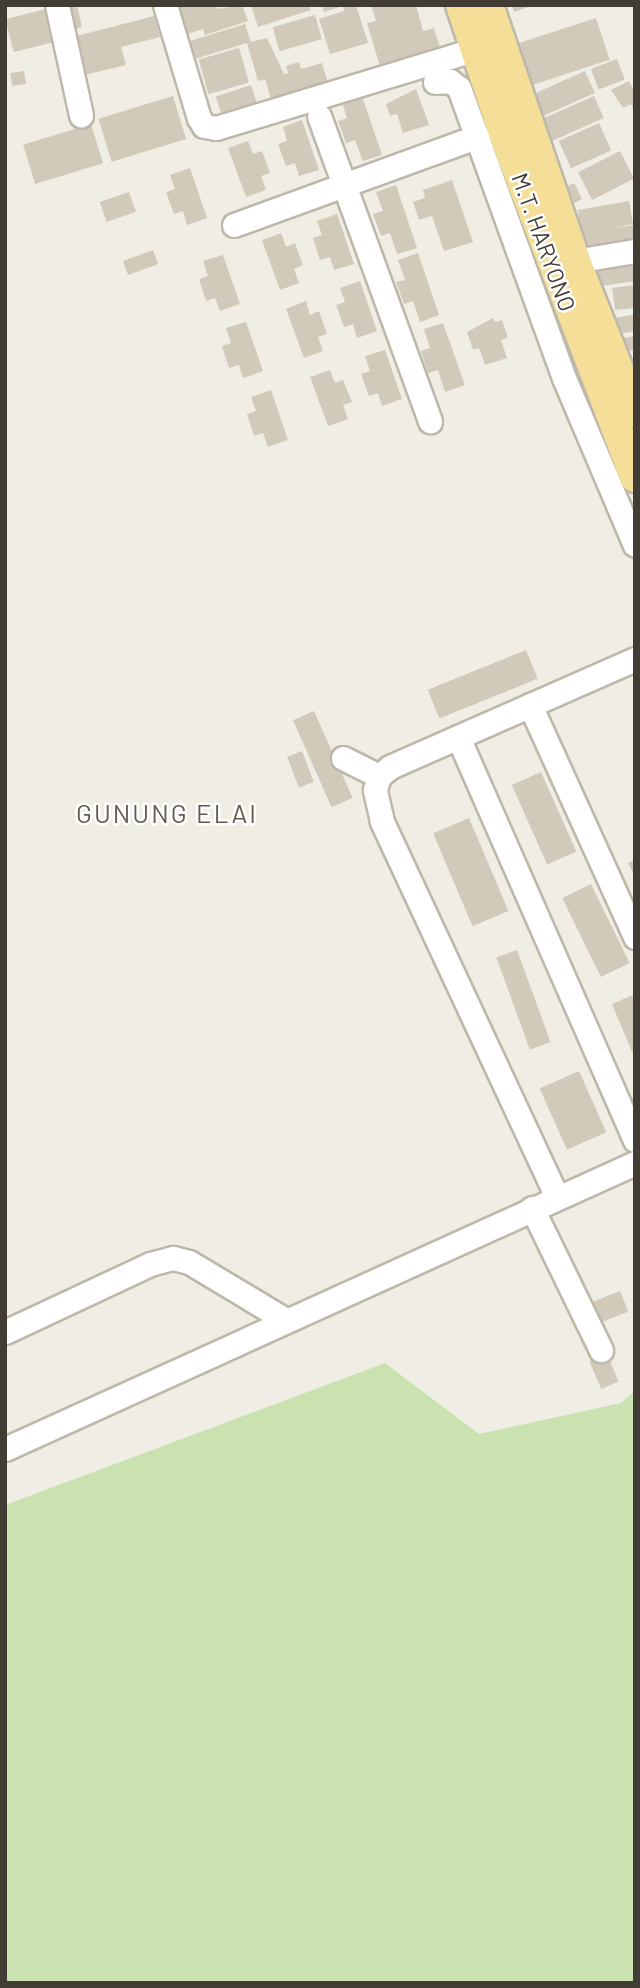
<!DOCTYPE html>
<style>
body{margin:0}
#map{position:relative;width:640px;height:1988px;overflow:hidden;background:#f0ede4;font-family:Barlow,sans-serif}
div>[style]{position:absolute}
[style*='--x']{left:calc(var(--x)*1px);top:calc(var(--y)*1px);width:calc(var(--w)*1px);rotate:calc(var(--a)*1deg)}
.green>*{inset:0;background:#c9e2af}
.building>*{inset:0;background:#d1c9ba;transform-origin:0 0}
.roads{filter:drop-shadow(2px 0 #beb8aa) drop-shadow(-2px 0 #beb8aa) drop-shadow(0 2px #beb8aa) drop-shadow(0 -2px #beb8aa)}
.minor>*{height:23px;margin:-11.5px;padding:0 11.5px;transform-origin:11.5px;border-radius:11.5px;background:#fff}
.major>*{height:30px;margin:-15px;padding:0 15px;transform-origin:15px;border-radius:15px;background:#f5de98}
span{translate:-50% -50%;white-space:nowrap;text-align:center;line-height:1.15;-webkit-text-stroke:5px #fff;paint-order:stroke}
.street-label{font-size:23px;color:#423d34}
.quarter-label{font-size:26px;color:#635b4d;letter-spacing:2px}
.frame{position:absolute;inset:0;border:7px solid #423d34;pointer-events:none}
</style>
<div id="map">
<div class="green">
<i style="clip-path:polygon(385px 1363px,479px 1434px,621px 1403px,635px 1391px,635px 1983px,5px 1983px,5px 1505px)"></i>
</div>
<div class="building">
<i style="clip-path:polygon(63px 5px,77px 5px,82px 27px,69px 30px)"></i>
<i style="clip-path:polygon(182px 5px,216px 5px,217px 9px,242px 5px,248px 21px,205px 35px,203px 29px,181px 36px,172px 9px)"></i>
<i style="clip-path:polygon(251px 5px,309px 5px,311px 10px,258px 27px)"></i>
<i style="clip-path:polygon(322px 5px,356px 5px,368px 43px,330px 54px,319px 19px,344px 11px,343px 6px,324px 12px)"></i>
<i style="clip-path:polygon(371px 5px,416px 5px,423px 31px,434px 28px,442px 55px,382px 73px,367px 23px,376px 21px)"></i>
<i style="clip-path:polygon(512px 5px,531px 5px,531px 6px,514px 12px)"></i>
<i style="left:50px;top:8px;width:34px;height:46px;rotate:76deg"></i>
<i style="left:315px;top:15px;width:25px;height:44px;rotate:74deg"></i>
<i style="clip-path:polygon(154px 16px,160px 37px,121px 47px,126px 65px,76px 77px,69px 38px)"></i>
<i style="left:596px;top:18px;width:44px;height:90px;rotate:72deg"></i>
<i style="clip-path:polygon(245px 24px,251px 42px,267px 38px,284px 74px,288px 73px,286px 66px,299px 62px,301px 69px,322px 63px,329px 87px,272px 103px,265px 79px,258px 81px,247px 43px,185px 62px,180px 44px)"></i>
<i style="left:239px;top:48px;width:36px;height:42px;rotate:74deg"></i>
<i style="left:617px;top:59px;width:22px;height:28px;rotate:69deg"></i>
<i style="left:24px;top:71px;width:13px;height:14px;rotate:81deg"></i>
<i style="left:585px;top:71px;width:24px;height:65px;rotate:66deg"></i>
<i style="clip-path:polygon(629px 81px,635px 93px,635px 113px,631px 104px,623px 108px,611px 90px)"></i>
<i style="left:251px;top:85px;width:26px;height:37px;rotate:72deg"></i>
<i style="clip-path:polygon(416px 89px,429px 125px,403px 133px,397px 114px,390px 116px,386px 104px)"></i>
<i style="clip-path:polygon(361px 93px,382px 155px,363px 161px,355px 140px,346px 143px,338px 121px,347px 118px,341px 99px)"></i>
<i style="left:173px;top:96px;width:45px;height:78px;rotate:73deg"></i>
<i style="left:594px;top:96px;width:24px;height:64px;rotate:66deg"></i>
<i style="clip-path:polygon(302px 120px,319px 170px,299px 176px,295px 163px,286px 166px,278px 144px,287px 141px,283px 127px)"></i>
<i style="left:599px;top:123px;width:30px;height:44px;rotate:66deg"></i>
<i style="left:91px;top:124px;width:41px;height:71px;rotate:73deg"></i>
<i style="clip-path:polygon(248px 141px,253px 154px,262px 151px,270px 173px,261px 176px,266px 190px,246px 197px,228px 148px)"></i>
<i style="left:620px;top:151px;width:31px;height:47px;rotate:63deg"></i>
<i style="clip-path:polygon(190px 168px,207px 218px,187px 225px,183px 211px,174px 214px,166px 192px,175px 189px,170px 175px)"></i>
<i style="clip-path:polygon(452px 180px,473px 242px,444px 251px,432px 216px,419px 220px,413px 202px,425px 198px,423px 190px)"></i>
<i style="left:574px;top:183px;width:18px;height:16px;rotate:63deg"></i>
<i style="clip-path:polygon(396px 185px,417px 248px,397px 254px,390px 233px,381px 236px,373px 214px,383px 211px,376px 192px)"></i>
<i style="left:129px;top:192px;width:21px;height:31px;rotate:71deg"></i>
<i style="clip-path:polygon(629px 201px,633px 224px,612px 228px,635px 225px,635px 246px,584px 256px,578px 210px)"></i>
<i style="clip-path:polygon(337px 214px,354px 264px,334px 270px,330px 257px,320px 260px,313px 238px,322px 235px,317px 221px)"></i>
<i style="clip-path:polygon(281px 233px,286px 247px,295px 243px,303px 265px,294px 269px,299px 283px,280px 290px,262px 240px)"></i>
<i style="left:153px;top:250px;width:15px;height:32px;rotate:70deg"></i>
<i style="clip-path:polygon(418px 253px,439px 315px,420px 322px,413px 301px,404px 304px,396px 282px,405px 280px,398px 260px)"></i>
<i style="clip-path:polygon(635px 253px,635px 281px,601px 286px,600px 277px,592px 279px,590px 264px)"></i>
<i style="clip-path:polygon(223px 255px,240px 304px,220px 311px,215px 298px,206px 301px,199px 279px,208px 276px,203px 261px)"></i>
<i style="clip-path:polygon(360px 281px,377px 331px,357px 338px,353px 324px,344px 327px,336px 305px,345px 302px,340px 288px)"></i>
<i style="clip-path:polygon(635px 285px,635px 308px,615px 310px,612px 288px)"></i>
<i style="clip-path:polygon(306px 301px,310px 315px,319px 311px,327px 334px,318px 337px,323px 351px,304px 358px,286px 309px)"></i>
<i style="clip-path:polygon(635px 314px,635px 331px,614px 335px,611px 319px)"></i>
<i style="clip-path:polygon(493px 318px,495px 322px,502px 320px,508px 338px,501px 340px,507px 358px,485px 365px,479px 348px,473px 350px,467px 332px)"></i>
<i style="clip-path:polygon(246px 322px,263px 371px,243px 378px,239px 365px,229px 368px,222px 346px,231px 343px,226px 328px)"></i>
<i style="clip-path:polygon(443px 323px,465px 385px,445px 392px,438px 370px,428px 373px,421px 351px,430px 348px,424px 329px)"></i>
<i style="clip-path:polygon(635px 336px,635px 350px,626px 351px,623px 338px)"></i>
<i style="clip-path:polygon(385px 350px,402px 399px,382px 406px,378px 393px,369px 396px,361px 374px,370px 371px,365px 356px)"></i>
<i style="clip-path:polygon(330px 370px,335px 383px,343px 380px,352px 402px,343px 405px,348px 419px,328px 426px,310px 377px)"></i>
<i style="clip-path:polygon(271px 390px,288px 440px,268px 447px,263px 433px,254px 436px,247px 414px,256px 411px,251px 397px)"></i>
<i style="left:526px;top:650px;width:31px;height:106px;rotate:68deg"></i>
<i style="left:314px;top:711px;width:95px;height:23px;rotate:66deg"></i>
<i style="left:302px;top:751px;width:33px;height:16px;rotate:69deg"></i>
<i style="left:541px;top:772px;width:87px;height:32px;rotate:66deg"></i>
<i style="left:469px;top:818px;width:101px;height:39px;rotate:67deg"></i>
<i style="clip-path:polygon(635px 860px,635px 878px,628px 863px)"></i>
<i style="left:591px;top:884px;width:88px;height:32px;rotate:64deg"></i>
<i style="left:517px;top:950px;width:98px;height:22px;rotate:70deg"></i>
<i style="clip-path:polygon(635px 994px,635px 1059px,612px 1004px)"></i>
<i style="left:579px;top:1071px;width:67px;height:43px;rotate:66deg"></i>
<i style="left:620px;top:1291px;width:22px;height:29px;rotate:68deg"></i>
<i style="left:607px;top:1354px;width:30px;height:19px;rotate:67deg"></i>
</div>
<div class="roads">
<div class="minor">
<i style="--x:57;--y:5;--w:113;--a:77.7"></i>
<i style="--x:165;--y:5;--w:118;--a:73.3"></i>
<i style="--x:199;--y:118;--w:9;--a:58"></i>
<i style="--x:204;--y:126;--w:12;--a:9"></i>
<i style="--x:216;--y:128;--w:272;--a:-16.9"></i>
<i style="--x:435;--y:82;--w:15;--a:-4"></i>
<i style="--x:450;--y:81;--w:11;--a:38"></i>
<i style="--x:459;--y:88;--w:308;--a:70.1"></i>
<i style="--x:564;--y:378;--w:181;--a:67"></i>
<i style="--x:319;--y:116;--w:325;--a:70"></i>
<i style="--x:234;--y:225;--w:260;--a:-20"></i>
<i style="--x:575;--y:261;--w:61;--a:-9.5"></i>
<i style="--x:530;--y:705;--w:255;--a:65.6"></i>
<i style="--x:458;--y:737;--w:440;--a:66.3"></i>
<i style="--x:343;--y:758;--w:40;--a:26.6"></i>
<i style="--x:557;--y:1197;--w:415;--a:-115"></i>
<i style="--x:382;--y:821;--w:32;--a:-103"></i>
<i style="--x:375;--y:790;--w:15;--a:-74"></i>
<i style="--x:379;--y:776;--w:14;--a:-39"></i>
<i style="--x:390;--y:767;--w:268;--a:-23.8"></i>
<i style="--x:532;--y:1208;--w:158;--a:64.1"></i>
<i style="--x:5;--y:1332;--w:160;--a:-25.1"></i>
<i style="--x:150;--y:1264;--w:24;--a:-15"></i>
<i style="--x:173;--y:1258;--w:16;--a:14"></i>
<i style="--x:189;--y:1262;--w:111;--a:31"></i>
<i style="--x:5;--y:1449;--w:692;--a:-24.42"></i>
</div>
<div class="major">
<i style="--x:461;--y:5;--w:141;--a:71.4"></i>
<i style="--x:506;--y:139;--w:362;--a:69.1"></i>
<i style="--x:488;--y:5;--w:270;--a:71.2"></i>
<i style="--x:575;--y:261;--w:162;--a:68.3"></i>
</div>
</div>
<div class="street-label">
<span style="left:544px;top:242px;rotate:70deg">M.T. HARYONO</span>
</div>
<div class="quarter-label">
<span style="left:167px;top:813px">GUNUNG ELAI</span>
</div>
<div class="frame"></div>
</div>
